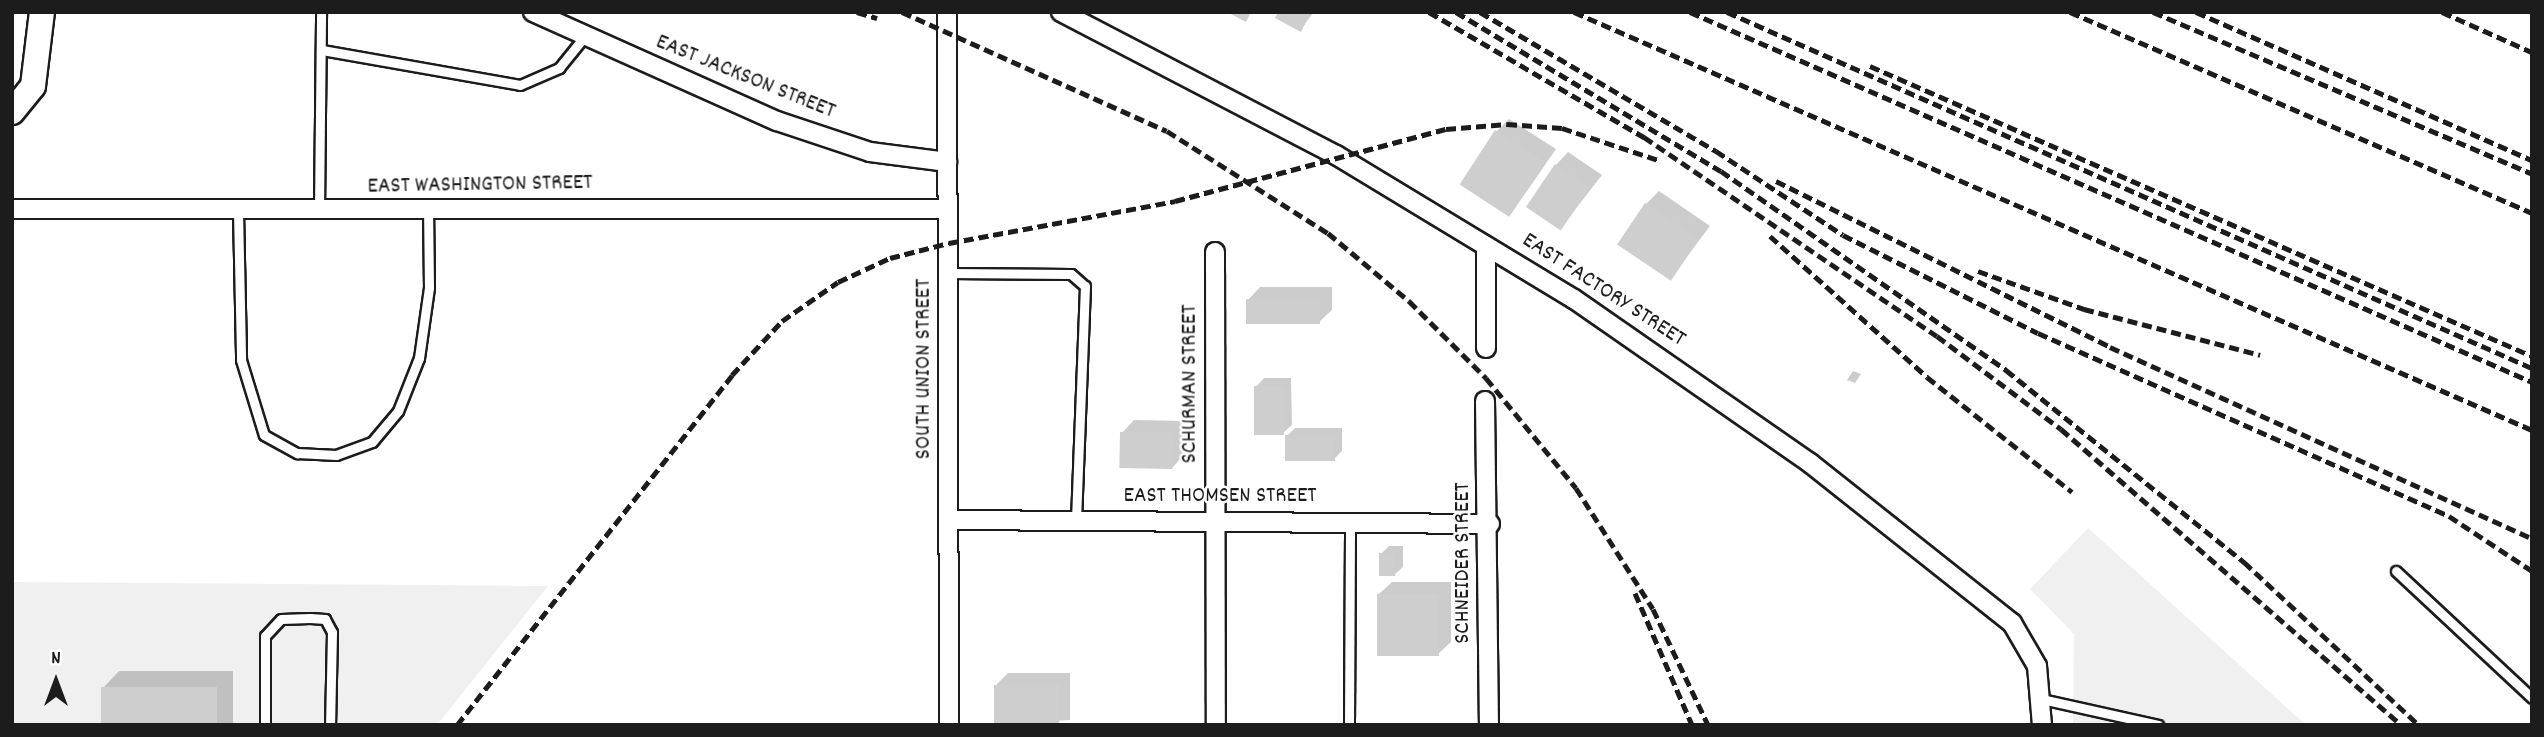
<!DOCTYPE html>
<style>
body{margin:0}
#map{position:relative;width:2544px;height:737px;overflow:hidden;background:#fff;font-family:Dekko,sans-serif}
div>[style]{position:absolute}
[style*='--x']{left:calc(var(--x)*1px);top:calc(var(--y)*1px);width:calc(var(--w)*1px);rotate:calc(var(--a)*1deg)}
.built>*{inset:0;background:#f0f0f0}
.shadow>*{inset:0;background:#0003}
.building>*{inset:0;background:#cecece;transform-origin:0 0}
.roads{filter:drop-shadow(2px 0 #1c1c1c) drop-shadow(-2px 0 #1c1c1c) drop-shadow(0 2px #1c1c1c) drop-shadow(0 -2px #1c1c1c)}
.lane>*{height:9px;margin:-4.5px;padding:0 4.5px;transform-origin:4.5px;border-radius:4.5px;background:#fff}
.street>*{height:18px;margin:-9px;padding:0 9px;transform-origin:9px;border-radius:9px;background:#fff}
.secondary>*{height:24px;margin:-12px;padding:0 12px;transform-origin:12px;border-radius:12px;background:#fff}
.rail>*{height:5px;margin-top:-2.5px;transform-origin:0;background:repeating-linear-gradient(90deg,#1c1c1c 0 10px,transparent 0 15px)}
span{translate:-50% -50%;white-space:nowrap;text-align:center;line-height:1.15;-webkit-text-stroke:5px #fff;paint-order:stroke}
.street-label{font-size:23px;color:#1c1c1c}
.frame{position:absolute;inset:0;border:14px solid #1c1c1c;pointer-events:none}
.north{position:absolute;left:21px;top:646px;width:70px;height:70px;-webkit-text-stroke:5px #fff;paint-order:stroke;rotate:0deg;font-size:19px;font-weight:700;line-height:28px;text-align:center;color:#1c1c1c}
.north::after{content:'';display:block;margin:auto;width:24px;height:32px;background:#1c1c1c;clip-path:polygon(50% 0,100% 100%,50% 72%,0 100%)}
</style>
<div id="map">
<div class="built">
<i style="clip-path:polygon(2088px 528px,2306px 725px,2073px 725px,2074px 634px,2030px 589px)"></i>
<i style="clip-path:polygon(12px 582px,548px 586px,437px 725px,12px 725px)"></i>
</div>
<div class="shadow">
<i style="clip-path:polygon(1280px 12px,1314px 12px,1300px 30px)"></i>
<i style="clip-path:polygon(1509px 119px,1556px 149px,1511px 214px,1496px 132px)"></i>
<i style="clip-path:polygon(1568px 152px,1602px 175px,1560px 229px,1556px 165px)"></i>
<i style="clip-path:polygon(1659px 191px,1710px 226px,1670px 279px,1646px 204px)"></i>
<i style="clip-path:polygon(1260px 287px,1332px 287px,1332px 310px,1319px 322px,1248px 300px)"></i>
<i style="clip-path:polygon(1853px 371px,1861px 374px,1855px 383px,1847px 380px)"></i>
<i style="clip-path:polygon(1264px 378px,1291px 378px,1292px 425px,1283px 433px,1256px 387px)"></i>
<i style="clip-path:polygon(1134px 420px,1185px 421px,1184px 455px,1172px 468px,1122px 433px)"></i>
<i style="clip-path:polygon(1295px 428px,1342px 428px,1342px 451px,1334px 459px,1287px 436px)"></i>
<i style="clip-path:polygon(1389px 546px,1403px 546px,1403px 567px,1394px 575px,1381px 554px)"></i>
<i style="clip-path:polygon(1392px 582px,1451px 582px,1451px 642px,1438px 654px,1379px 594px)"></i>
<i style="clip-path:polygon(119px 671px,233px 671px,233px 725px,103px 725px,103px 688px)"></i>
<i style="clip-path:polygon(1008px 673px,1070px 673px,1070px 720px,995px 725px,995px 686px)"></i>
</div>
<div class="building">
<i style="clip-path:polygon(1227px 12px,1251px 12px,1246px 22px)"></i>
<i style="clip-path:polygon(1278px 12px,1311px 12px,1301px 32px,1275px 18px)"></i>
<i style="left:1495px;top:130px;width:59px;height:65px;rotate:33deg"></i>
<i style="left:1555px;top:164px;width:42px;height:52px;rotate:34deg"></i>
<i style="left:1645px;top:203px;width:65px;height:50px;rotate:34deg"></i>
<i style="left:1246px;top:299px;width:74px;height:25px"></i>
<i style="left:1254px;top:386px;width:30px;height:49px"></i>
<i style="left:1120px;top:432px;width:53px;height:36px;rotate:1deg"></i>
<i style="left:1335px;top:435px;width:26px;height:50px;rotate:90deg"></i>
<i style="left:1379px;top:553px;width:16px;height:23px"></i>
<i style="left:1377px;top:594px;width:62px;height:62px"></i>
<i style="left:994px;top:685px;width:65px;height:40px"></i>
<i style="left:101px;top:687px;width:116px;height:38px"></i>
</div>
<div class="roads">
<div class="lane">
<i style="--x:322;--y:50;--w:201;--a:10"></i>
<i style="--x:520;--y:85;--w:43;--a:-23.6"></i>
<i style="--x:559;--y:68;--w:41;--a:-50.9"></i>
<i style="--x:238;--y:211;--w:149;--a:88.8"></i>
<i style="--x:241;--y:360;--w:78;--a:73"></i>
<i style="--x:264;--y:435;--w:38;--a:29"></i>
<i style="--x:297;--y:453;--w:39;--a:3"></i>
<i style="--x:336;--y:455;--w:38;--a:-20"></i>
<i style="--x:372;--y:442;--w:40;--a:-50"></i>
<i style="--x:398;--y:411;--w:57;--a:-68.4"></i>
<i style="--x:419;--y:358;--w:71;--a:-81.9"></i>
<i style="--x:429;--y:288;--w:77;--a:-90.7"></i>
<i style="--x:319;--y:211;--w:199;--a:-89.4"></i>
<i style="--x:949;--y:273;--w:122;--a:0.5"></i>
<i style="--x:1071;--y:274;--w:18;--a:41"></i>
<i style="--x:1085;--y:286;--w:235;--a:92.2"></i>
<i style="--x:2396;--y:571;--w:186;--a:43"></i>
<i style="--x:2042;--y:699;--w:119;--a:12.6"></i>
<i style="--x:265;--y:725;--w:89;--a:-90"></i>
<i style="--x:265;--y:636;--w:23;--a:-47"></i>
<i style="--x:281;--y:619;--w:29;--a:-2"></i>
<i style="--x:310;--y:618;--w:15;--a:4"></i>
<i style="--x:325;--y:619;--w:15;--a:62"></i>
<i style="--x:332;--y:632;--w:93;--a:91.2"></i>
<i style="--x:1349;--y:725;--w:203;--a:-89.7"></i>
</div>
<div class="street">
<i style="--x:533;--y:12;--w:267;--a:24.1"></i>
<i style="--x:777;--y:121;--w:98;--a:18.4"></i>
<i style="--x:870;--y:152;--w:78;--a:7.4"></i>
<i style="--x:947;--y:12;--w:713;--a:89.84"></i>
<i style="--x:1061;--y:12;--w:310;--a:27.5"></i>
<i style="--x:1336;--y:155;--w:278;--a:31.2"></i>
<i style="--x:1574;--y:299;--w:287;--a:34.8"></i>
<i style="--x:1810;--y:463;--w:258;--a:38.4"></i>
<i style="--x:2012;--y:623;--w:50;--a:59.8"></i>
<i style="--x:2037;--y:666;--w:59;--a:85.2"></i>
<i style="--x:12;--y:209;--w:936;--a:0"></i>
<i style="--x:1486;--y:246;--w:102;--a:90"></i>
<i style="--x:1215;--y:252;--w:473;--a:89.9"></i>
<i style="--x:1485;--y:401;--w:324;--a:89.3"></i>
<i style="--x:950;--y:520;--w:540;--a:0.42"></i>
</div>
<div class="secondary">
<i style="--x:12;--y:112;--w:33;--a:-51"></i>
<i style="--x:33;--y:86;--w:75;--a:-83.1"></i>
</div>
</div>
<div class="rail">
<i style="--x:857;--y:12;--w:21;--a:17"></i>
<i style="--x:902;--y:12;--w:290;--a:24.2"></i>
<i style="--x:1167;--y:131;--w:191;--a:32.4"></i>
<i style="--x:1328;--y:233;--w:106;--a:40"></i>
<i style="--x:1409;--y:301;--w:109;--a:45"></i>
<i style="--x:1486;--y:378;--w:142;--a:50.7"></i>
<i style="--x:1576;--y:488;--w:143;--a:57.5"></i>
<i style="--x:1653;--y:609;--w:128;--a:64.6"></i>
<i style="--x:1429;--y:12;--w:249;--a:30.2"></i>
<i style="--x:1644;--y:137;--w:354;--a:34.2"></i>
<i style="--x:1937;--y:336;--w:155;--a:36.9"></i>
<i style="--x:2061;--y:429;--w:452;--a:41"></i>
<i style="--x:1456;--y:12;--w:309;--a:31"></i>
<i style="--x:1721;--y:171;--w:348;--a:34.9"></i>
<i style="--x:2006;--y:370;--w:306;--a:38.9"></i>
<i style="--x:2244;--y:562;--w:239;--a:43"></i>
<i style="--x:1480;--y:12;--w:274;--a:30.5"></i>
<i style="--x:1716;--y:151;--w:152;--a:33.5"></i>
<i style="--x:1843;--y:235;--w:218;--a:26.7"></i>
<i style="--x:2038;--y:333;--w:450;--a:24"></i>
<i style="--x:2449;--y:516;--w:100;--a:33.5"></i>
<i style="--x:1574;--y:12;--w:1045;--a:23.57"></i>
<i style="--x:1690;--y:12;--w:920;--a:23.72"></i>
<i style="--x:1727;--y:12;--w:880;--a:23.86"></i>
<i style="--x:2070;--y:12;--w:504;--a:23.51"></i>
<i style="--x:2153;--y:12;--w:412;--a:23.1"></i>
<i style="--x:2196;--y:12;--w:367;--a:23.8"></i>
<i style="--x:2442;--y:12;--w:98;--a:24"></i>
<i style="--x:1870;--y:66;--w:723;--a:23.66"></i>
<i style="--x:1776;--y:181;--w:373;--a:26.4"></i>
<i style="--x:2110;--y:347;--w:463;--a:24.4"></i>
<i style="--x:1770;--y:236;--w:211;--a:41.9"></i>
<i style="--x:1927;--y:377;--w:185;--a:38.4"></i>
<i style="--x:1978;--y:271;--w:113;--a:19.7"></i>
<i style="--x:2084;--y:309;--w:182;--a:14.6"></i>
<i style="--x:1635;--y:593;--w:144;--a:66.6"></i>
<i style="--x:457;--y:725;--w:445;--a:-51.8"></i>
<i style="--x:732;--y:375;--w:74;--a:-47.2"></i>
<i style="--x:782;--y:321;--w:68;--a:-34.9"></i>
<i style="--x:838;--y:282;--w:57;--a:-24.8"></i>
<i style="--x:890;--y:258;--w:61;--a:-14.3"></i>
<i style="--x:949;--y:243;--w:230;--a:-10.5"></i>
<i style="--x:1175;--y:201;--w:280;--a:-14.9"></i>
<i style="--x:1446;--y:129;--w:61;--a:-4.7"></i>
<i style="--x:1507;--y:124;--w:55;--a:4.2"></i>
<i style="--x:1562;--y:128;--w:101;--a:18.4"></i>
</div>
<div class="street-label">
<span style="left:745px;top:78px;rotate:22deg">EAST JACKSON STREET</span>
<span style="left:480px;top:186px;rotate:-1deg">EAST WASHINGTON STREET</span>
<span style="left:1603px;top:291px;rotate:33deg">EAST FACTORY STREET</span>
<span style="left:925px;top:369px;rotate:-90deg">SOUTH UNION STREET</span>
<span style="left:1191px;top:384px;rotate:-90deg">SCHURMAN STREET</span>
<span style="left:1220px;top:497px">EAST THOMSEN STREET</span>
<span style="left:1464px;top:563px;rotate:-90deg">SCHNEIDER STREET</span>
</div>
<div class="frame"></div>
<div class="north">N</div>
</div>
